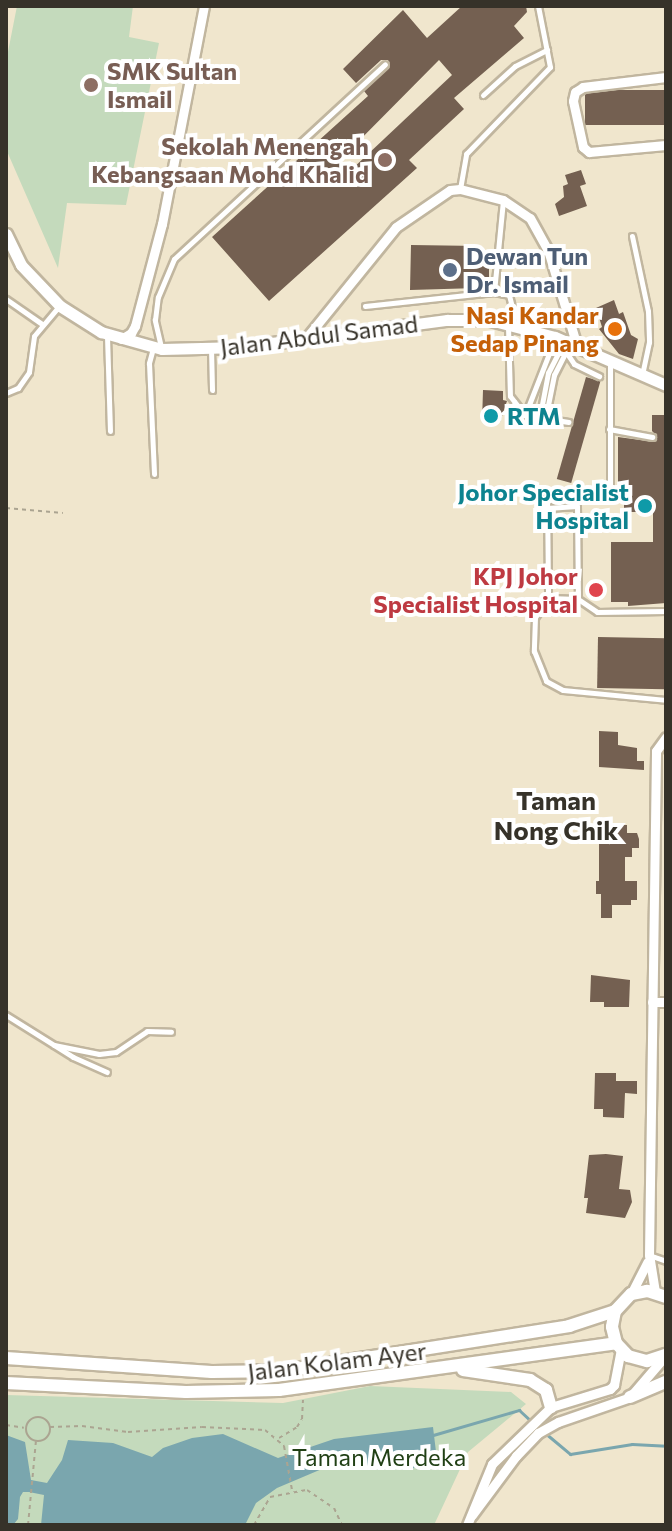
<!DOCTYPE html>
<style>
body{margin:0}
#map{position:relative;width:672px;height:1531px;overflow:hidden;background:#f0e6cd;font-family:Commissioner,sans-serif}
div>[style]{position:absolute}
[style*='--x']{left:calc(var(--x)*1px);top:calc(var(--y)*1px);width:calc(var(--w)*1px);rotate:calc(var(--a)*1deg)}
.green>*{inset:0;background:#c4dabc}
.water>*{inset:0;background:#7aa6ae}
.stream>*{height:3px;margin:-1.5px;padding:0 1.5px;transform-origin:1.5px;border-radius:1.5px;background:#7aa6ae}
.building>*{inset:0;background:#746051;transform-origin:0 0}
.path>*{height:2px;margin-top:-1px;transform-origin:0;background:repeating-linear-gradient(90deg,#aba491 0 4px,transparent 0 8px)}
.path>.ring{margin:-1px;padding:0;box-sizing:content-box;background:none;border:2px solid #aba491;border-radius:50%}
.roads{filter:drop-shadow(2px 0 #c1b69f) drop-shadow(-2px 0 #c1b69f) drop-shadow(0 2px #c1b69f) drop-shadow(0 -2px #c1b69f)}
.service>*{height:5px;margin:-2.5px;padding:0 2.5px;transform-origin:2.5px;border-radius:2.5px;background:#fff}
.minor>*{height:9px;margin:-4.5px;padding:0 4.5px;transform-origin:4.5px;border-radius:4.5px;background:#fff}
.tertiary>*{height:11px;margin:-5.5px;padding:0 5.5px;transform-origin:5.5px;border-radius:5.5px;background:#fff}
.secondary>*{height:12px;margin:-6px;padding:0 6px;transform-origin:6px;border-radius:6px;background:#fff}
.dots>*{width:22px;height:22px;translate:-50% -50%;box-sizing:border-box;border:4px solid #fff;border-radius:50%}
span{translate:-50% -50%;white-space:nowrap;text-align:center;line-height:1.15;-webkit-text-stroke:8px #fff;paint-order:stroke}
.education-label{font-size:24px;color:#785e54;font-weight:700}
.left{translate:0 -50%;text-align:left}
.right{translate:-100% -50%;text-align:right}
.service-label{font-size:24px;color:#4e5e75;font-weight:700}
.food-label{font-size:24px;color:#c56008;font-weight:700}
.street-label{font-size:24px;color:#363229}
.culture-label{font-size:24px;color:#0d838f;font-weight:700}
.health-label{font-size:24px;color:#be3a42;font-weight:700}
.park-label{font-size:24px;color:#214015}
.neighbourhood-label{font-size:26px;color:#363229;font-weight:700}
.frame{position:absolute;inset:0;border:8px solid #363229;pointer-events:none}
</style>
<div id="map">
<div class="green">
<i style="clip-path:polygon(17px 6px,133px 6px,129px 37px,159px 43px,126px 205px,67px 203px,58px 268px,6px 149px,6px 62px)"></i>
<i style="clip-path:polygon(370px 1386px,511px 1392px,526px 1404px,468px 1452px,434px 1525px,6px 1525px,6px 1395px,283px 1403px)"></i>
</div>
<div class="water">
<i style="clip-path:polygon(433px 1427px,437px 1460px,411px 1469px,336px 1463px,277px 1488px,256px 1503px,245px 1525px,41px 1525px,44px 1495px,29px 1492px,23px 1492px,20px 1497px,18px 1519px,13px 1525px,6px 1525px,6px 1435px,25px 1442px,31px 1480px,47px 1483px,62px 1460px,68px 1440px,113px 1443px,152px 1457px,163px 1448px,192px 1438px,223px 1434px,278px 1458px,334px 1439px)"></i>
</div>
<div class="stream">
<i style="--x:545;--y:1433;--w:33;--a:40"></i>
<i style="--x:570;--y:1454;--w:63;--a:-9.2"></i>
<i style="--x:632;--y:1444;--w:34;--a:3"></i>
<i style="--x:433;--y:1435;--w:90;--a:-16.2"></i>
<i style="--x:519;--y:1410;--w:19;--a:43"></i>
</div>
<div class="building">
<i style="clip-path:polygon(evenodd,462px 6px,526px 6px,527px 12px,514px 26px,524px 38px,454px 98px,464px 109px,409px 160px,417px 168px,269px 301px,212px 237px,368px 96px,364px 91px,389px 67px,388px 60px,381px 60px,356px 83px,343px 69px,403px 10px,427px 38px,462px 6px,439px 60px,452px 75px,350px 171px,339px 161px,439px 60px)"></i>
<i style="left:666px;top:90px;width:35px;height:81px;rotate:90deg"></i>
<i style="clip-path:polygon(581px 170px,586px 184px,580px 186px,587px 206px,559px 216px,555px 204px,564px 197px,563px 186px,568px 184px,565px 175px)"></i>
<i style="clip-path:polygon(411px 245px,479px 246px,479px 262px,489px 262px,489px 279px,478px 278px,478px 288px,410px 290px)"></i>
<i style="clip-path:polygon(614px 300px,619px 314px,623px 312px,631px 335px,638px 339px,633px 359px,619px 354px,599px 329px,602px 327px,596px 308px)"></i>
<i style="left:586px;top:377px;width:15px;height:106px;rotate:16deg"></i>
<i style="clip-path:polygon(483px 390px,503px 391px,503px 400px,507px 401px,500px 422px,482px 422px)"></i>
<i style="clip-path:polygon(652px 415px,666px 415px,666px 603px,628px 606px,628px 602px,611px 602px,611px 542px,653px 542px,653px 512px,624px 512px,624px 500px,618px 500px,618px 437px,655px 442px,657px 436px,652px 431px)"></i>
<i style="left:598px;top:637px;width:68px;height:51px;rotate:1deg"></i>
<i style="clip-path:polygon(599px 731px,618px 732px,618px 745px,637px 748px,637px 761px,644px 761px,644px 770px,599px 767px)"></i>
<i style="clip-path:polygon(599px 825px,627px 825px,627px 833px,637px 833px,639px 839px,639px 848px,632px 848px,632px 857px,625px 857px,625px 881px,637px 881px,637px 900px,631px 900px,631px 905px,612px 905px,612px 918px,601px 918px,601px 894px,596px 894px,596px 881px,599px 881px)"></i>
<i style="clip-path:polygon(591px 975px,630px 980px,629px 1007px,604px 1007px,604px 1002px,590px 1002px)"></i>
<i style="clip-path:polygon(595px 1073px,616px 1073px,616px 1081px,637px 1081px,637px 1094px,625px 1093px,624px 1118px,603px 1117px,603px 1109px,594px 1109px)"></i>
<i style="clip-path:polygon(606px 1154px,623px 1156px,619px 1189px,630px 1190px,632px 1202px,625px 1218px,586px 1213px,588px 1198px,584px 1198px,589px 1155px)"></i>
</div>
<div class="path">
<i style="--x:6;--y:508;--w:57;--a:5"></i>
<i class="ring" style="left:26px;top:1417px;width:22px;height:22px"></i>
<i style="--x:6;--y:1425;--w:18;--a:9"></i>
<i style="--x:50;--y:1427;--w:32;--a:-2"></i>
<i style="--x:82;--y:1426;--w:46;--a:7.4"></i>
<i style="--x:128;--y:1432;--w:74;--a:-3.9"></i>
<i style="--x:202;--y:1427;--w:63;--a:2.7"></i>
<i style="--x:265;--y:1430;--w:25;--a:40"></i>
<i style="--x:284;--y:1446;--w:45;--a:79.7"></i>
<i style="--x:279;--y:1438;--w:21;--a:-31"></i>
<i style="--x:297;--y:1427;--w:9;--a:-58"></i>
<i style="--x:302;--y:1419;--w:19;--a:-87"></i>
<i style="--x:28;--y:1525;--w:84;--a:-84.6"></i>
<i style="--x:254;--y:1525;--w:32;--a:-60"></i>
<i style="--x:270;--y:1497;--w:38;--a:-11"></i>
<i style="--x:307;--y:1490;--w:32;--a:34"></i>
<i style="--x:334;--y:1508;--w:19;--a:65"></i>
</div>
<div class="roads">
<div class="service">
<i style="--x:483;--y:95;--w:43;--a:-42.2"></i>
<i style="--x:515;--y:66;--w:36;--a:-27"></i>
<i style="--x:460;--y:189;--w:36;--a:-80"></i>
<i style="--x:466;--y:154;--w:121;--a:-46"></i>
<i style="--x:550;--y:67;--w:62;--a:-101.1"></i>
<i style="--x:632;--y:236;--w:77;--a:78"></i>
<i style="--x:648;--y:311;--w:31;--a:88"></i>
<i style="--x:649;--y:342;--w:33;--a:102"></i>
<i style="--x:494;--y:292;--w:91;--a:-84.4"></i>
<i style="--x:6;--y:299;--w:44;--a:34.8"></i>
<i style="--x:365;--y:306;--w:130;--a:-6.2"></i>
<i style="--x:494;--y:292;--w:15;--a:11"></i>
<i style="--x:509;--y:295;--w:12;--a:76"></i>
<i style="--x:512;--y:307;--w:17;--a:115"></i>
<i style="--x:508;--y:326;--w:70;--a:88.4"></i>
<i style="--x:510;--y:396;--w:24;--a:52"></i>
<i style="--x:525;--y:415;--w:44;--a:9.2"></i>
<i style="--x:107;--y:336;--w:95;--a:88.2"></i>
<i style="--x:161;--y:347;--w:28;--a:-103"></i>
<i style="--x:155;--y:320;--w:23;--a:-83"></i>
<i style="--x:158;--y:297;--w:41;--a:-67.2"></i>
<i style="--x:174;--y:259;--w:287;--a:-42.7"></i>
<i style="--x:153;--y:348;--w:16;--a:105"></i>
<i style="--x:149;--y:363;--w:111;--a:87.4"></i>
<i style="--x:211;--y:348;--w:42;--a:88.6"></i>
<i style="--x:566;--y:352;--w:14;--a:56"></i>
<i style="--x:574;--y:364;--w:28;--a:26"></i>
<i style="--x:610;--y:362;--w:127;--a:90"></i>
<i style="--x:610;--y:489;--w:63;--a:174.6"></i>
<i style="--x:547;--y:495;--w:103;--a:89.4"></i>
<i style="--x:548;--y:598;--w:23;--a:124"></i>
<i style="--x:535;--y:617;--w:34;--a:92"></i>
<i style="--x:534;--y:651;--w:32;--a:68"></i>
<i style="--x:546;--y:681;--w:19;--a:28"></i>
<i style="--x:563;--y:690;--w:103;--a:5.5"></i>
<i style="--x:6;--y:393;--w:13;--a:-23"></i>
<i style="--x:18;--y:388;--w:19;--a:-55"></i>
<i style="--x:29;--y:372;--w:36;--a:-82"></i>
<i style="--x:34;--y:336;--w:39;--a:-50"></i>
<i style="--x:525;--y:415;--w:83;--a:-68.7"></i>
<i style="--x:539;--y:420;--w:48;--a:-79.2"></i>
<i style="--x:548;--y:373;--w:35;--a:-63"></i>
<i style="--x:545;--y:420;--w:46;--a:-78.7"></i>
<i style="--x:554;--y:375;--w:34;--a:-63"></i>
<i style="--x:609;--y:429;--w:44;--a:10.5"></i>
<i style="--x:547;--y:508;--w:30;--a:-4"></i>
<i style="--x:577;--y:506;--w:93;--a:89.4"></i>
<i style="--x:548;--y:598;--w:30;--a:2"></i>
<i style="--x:578;--y:599;--w:23;--a:34"></i>
<i style="--x:597;--y:612;--w:69;--a:-0.8"></i>
<i style="--x:6;--y:1015;--w:79;--a:32.1"></i>
<i style="--x:73;--y:1057;--w:37;--a:24"></i>
<i style="--x:54;--y:1045;--w:46;--a:11.3"></i>
<i style="--x:99;--y:1054;--w:17;--a:-7"></i>
<i style="--x:116;--y:1052;--w:37;--a:-34"></i>
<i style="--x:147;--y:1031;--w:24;--a:2"></i>
<i style="--x:649;--y:1255;--w:18;--a:19"></i>
</div>
<div class="minor">
<i style="--x:666;--y:77;--w:84;--a:173.1"></i>
<i style="--x:583;--y:87;--w:9;--a:148"></i>
<i style="--x:575;--y:92;--w:9;--a:103"></i>
<i style="--x:573;--y:101;--w:47;--a:77.7"></i>
<i style="--x:583;--y:147;--w:8;--a:40"></i>
<i style="--x:589;--y:152;--w:77;--a:-5.2"></i>
<i style="--x:307;--y:337;--w:141;--a:-51"></i>
<i style="--x:396;--y:227;--w:65;--a:-34.4"></i>
<i style="--x:450;--y:190;--w:10;--a:-6"></i>
<i style="--x:460;--y:189;--w:44;--a:14.3"></i>
<i style="--x:503;--y:200;--w:32;--a:34"></i>
<i style="--x:530;--y:218;--w:37;--a:61"></i>
<i style="--x:548;--y:250;--w:100;--a:73.2"></i>
<i style="--x:121;--y:339;--w:12;--a:-31"></i>
<i style="--x:131;--y:333;--w:8;--a:-60"></i>
<i style="--x:135;--y:326;--w:106;--a:-75.2"></i>
<i style="--x:162;--y:224;--w:222;--a:-79.1"></i>
<i style="--x:652;--y:1002;--w:14;--a:0"></i>
<i style="--x:655;--y:1292;--w:37;--a:-99"></i>
<i style="--x:649;--y:1255;--w:504;--a:-89.2"></i>
<i style="--x:656;--y:751;--w:17;--a:-54"></i>
<i style="--x:631;--y:1294;--w:36;--a:-63"></i>
<i style="--x:472;--y:1515;--w:74;--a:-53.3"></i>
<i style="--x:516;--y:1456;--w:32;--a:-46"></i>
<i style="--x:538;--y:1433;--w:23;--a:-29"></i>
<i style="--x:558;--y:1422;--w:76;--a:-19.1"></i>
<i style="--x:630;--y:1397;--w:55;--a:-49.4"></i>
<i style="--x:467;--y:1525;--w:66;--a:-67.7"></i>
<i style="--x:492;--y:1464;--w:82;--a:-44"></i>
<i style="--x:551;--y:1407;--w:62;--a:-17"></i>
<i style="--x:610;--y:1389;--w:6;--a:-45"></i>
<i style="--x:614;--y:1385;--w:37;--a:-79"></i>
</div>
<div class="tertiary">
<i style="--x:6;--y:234;--w:34;--a:64"></i>
<i style="--x:21;--y:265;--w:57;--a:46.4"></i>
<i style="--x:60;--y:306;--w:49;--a:32.4"></i>
<i style="--x:101;--y:332;--w:63;--a:15.6"></i>
<i style="--x:162;--y:349;--w:79;--a:-1.5"></i>
<i style="--x:241;--y:347;--w:208;--a:-7.5"></i>
<i style="--x:447;--y:320;--w:43;--a:0"></i>
<i style="--x:490;--y:320;--w:67;--a:14.7"></i>
<i style="--x:555;--y:337;--w:121;--a:23.4"></i>
</div>
<div class="secondary">
<i style="--x:666;--y:1297;--w:20;--a:-162"></i>
<i style="--x:647;--y:1291;--w:16;--a:169"></i>
<i style="--x:631;--y:1294;--w:23;--a:133"></i>
<i style="--x:615;--y:1311;--w:16;--a:101"></i>
<i style="--x:612;--y:1327;--w:16;--a:76"></i>
<i style="--x:616;--y:1343;--w:18;--a:47"></i>
<i style="--x:628;--y:1356;--w:20;--a:15"></i>
<i style="--x:647;--y:1361;--w:20;--a:-18"></i>
<i style="--x:6;--y:1358;--w:206;--a:3.9"></i>
<i style="--x:212;--y:1372;--w:71;--a:-0.8"></i>
<i style="--x:283;--y:1371;--w:290;--a:-8.9"></i>
<i style="--x:569;--y:1326;--w:48;--a:-18.1"></i>
<i style="--x:463;--y:1370;--w:68;--a:8.5"></i>
<i style="--x:530;--y:1380;--w:19;--a:32"></i>
<i style="--x:546;--y:1390;--w:18;--a:74"></i>
<i style="--x:6;--y:1383;--w:180;--a:2.9"></i>
<i style="--x:186;--y:1392;--w:93;--a:-1.2"></i>
<i style="--x:279;--y:1390;--w:340;--a:-7.9"></i>
<i style="--x:630;--y:1397;--w:39;--a:-23"></i>
</div>
</div>
<div class="dots">
<i style="left:91px;top:85px;background:#8d6e63"></i>
<i style="left:385px;top:160px;background:#8d6e63"></i>
<i style="left:450px;top:270px;background:#5c6f8a"></i>
<i style="left:615px;top:329px;background:#e8710a"></i>
<i style="left:491px;top:416px;background:#0f9aa8"></i>
<i style="left:645px;top:506px;background:#0f9aa8"></i>
<i style="left:596px;top:590px;background:#e0444e"></i>
</div>
<div class="education-label">
<span class="left" style="left:107px;top:85px">SMK Sultan<br>Ismail</span>
<span class="right" style="left:369px;top:160px">Sekolah Menengah<br>Kebangsaan Mohd Khalid</span>
</div>
<div class="service-label">
<span class="left" style="left:466px;top:270px">Dewan Tun<br>Dr. Ismail</span>
</div>
<div class="food-label">
<span class="right" style="left:599px;top:329px">Nasi Kandar<br>Sedap Pinang</span>
</div>
<div class="street-label">
<span style="left:319px;top:335px;rotate:-7deg">Jalan Abdul Samad</span>
<span style="left:337px;top:1361px;rotate:-7deg">Jalan Kolam Ayer</span>
</div>
<div class="culture-label">
<span class="left" style="left:507px;top:416px">RTM</span>
<span class="right" style="left:629px;top:506px">Johor Specialist<br>Hospital</span>
</div>
<div class="health-label">
<span class="right" style="left:578px;top:590px">KPJ Johor<br>Specialist Hospital</span>
</div>
<div class="park-label">
<span style="left:379px;top:1457px">Taman Merdeka</span>
</div>
<div class="neighbourhood-label">
<span style="left:556px;top:815px">Taman<br>Nong Chik</span>
</div>
<div class="frame"></div>
</div>
